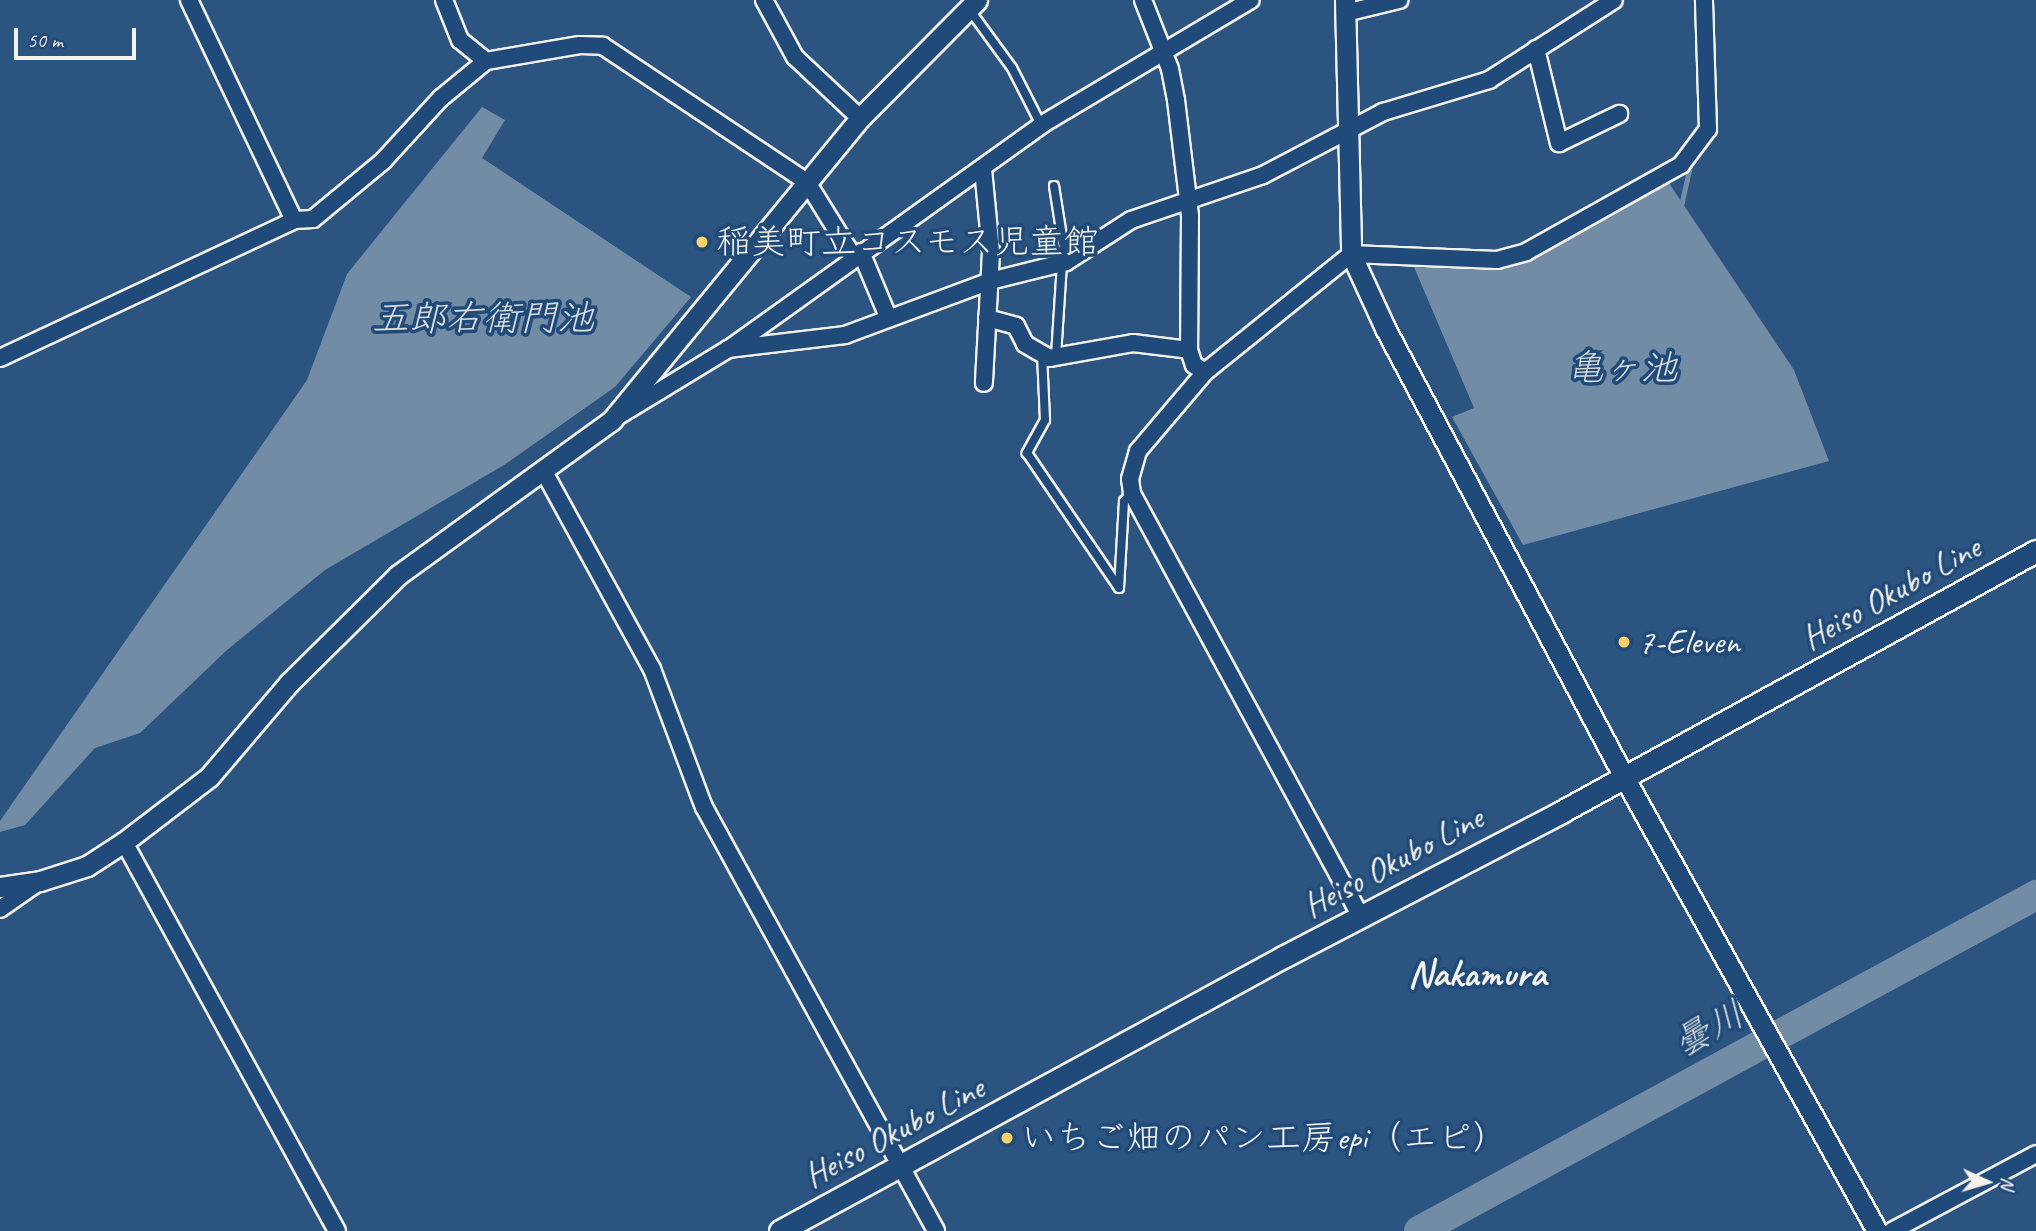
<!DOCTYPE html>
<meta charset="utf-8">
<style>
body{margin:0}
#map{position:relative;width:2036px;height:1231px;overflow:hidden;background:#2c5481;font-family:Caveat,"Klee One",sans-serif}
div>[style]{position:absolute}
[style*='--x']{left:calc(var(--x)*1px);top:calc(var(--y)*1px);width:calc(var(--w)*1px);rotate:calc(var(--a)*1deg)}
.water>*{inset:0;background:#738ca6}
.stream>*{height:5px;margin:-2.5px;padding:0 2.5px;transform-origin:2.5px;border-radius:2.5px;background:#738ca6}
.river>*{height:30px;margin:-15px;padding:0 15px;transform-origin:15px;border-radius:15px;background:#738ca6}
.roads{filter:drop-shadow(2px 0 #f4f1e8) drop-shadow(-2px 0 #f4f1e8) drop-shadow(0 2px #f4f1e8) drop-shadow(0 -2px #f4f1e8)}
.service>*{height:8px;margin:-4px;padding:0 4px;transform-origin:4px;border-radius:4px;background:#1f4a7a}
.minor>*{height:16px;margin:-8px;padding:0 8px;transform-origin:8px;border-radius:8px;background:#1f4a7a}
.tertiary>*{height:19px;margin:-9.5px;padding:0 9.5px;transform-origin:9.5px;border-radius:9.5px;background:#1f4a7a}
.secondary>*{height:21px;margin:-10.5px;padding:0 10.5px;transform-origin:10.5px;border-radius:10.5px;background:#1f4a7a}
.dots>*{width:19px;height:19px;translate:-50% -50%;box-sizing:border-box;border:4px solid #1f4a7a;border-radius:50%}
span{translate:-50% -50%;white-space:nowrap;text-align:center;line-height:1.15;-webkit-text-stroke:7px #1f4a7a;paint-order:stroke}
.poi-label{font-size:35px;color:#f4f1e8}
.left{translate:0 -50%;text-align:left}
.street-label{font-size:35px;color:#f4f1e8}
.water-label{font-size:37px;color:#dadddb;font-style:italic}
.quarter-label{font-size:38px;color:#f4f1e8;font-weight:700}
.north{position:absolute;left:1952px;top:1147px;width:70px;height:70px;-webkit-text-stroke:5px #1f4a7a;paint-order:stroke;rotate:94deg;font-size:19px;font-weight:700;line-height:28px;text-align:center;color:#f4f1e8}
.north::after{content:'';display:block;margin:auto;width:24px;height:32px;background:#f4f1e8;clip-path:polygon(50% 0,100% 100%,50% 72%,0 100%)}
.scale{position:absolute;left:14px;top:28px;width:122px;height:32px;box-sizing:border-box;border:4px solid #f4f1e8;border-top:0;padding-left:9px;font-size:21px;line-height:24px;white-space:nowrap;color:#f4f1e8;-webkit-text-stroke:5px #1f4a7a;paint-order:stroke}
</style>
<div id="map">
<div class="water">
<i style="clip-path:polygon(482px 107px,505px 120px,482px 158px,691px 297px,615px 387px,504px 465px,325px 570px,227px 650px,140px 733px,95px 748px,25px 825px,0 832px,0 821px,307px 380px,347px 274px)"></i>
<i style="clip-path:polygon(1669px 183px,1794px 370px,1829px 461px,1523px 545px,1452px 417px,1474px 408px,1414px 267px,1493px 270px,1533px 256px)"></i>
</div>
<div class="stream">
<i style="--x:1696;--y:0;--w:34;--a:88"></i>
<i style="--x:1681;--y:206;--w:46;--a:-77.5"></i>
</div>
<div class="river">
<i style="--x:1419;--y:1231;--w:703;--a:-28.57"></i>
</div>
<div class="roads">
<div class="service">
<i style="--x:969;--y:9;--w:73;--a:53.9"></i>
<i style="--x:1012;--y:68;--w:64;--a:63"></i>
<i style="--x:1054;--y:186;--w:77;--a:81"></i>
<i style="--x:1042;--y:354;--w:66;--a:87.4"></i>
<i style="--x:1045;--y:420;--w:38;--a:119"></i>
<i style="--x:1027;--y:453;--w:163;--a:55.7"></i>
<i style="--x:1119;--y:588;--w:87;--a:-86.7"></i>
<i style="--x:1124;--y:501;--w:11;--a:-45"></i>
<i style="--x:1056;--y:356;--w:94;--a:-86.3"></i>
</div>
<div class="minor">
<i style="--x:189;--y:0;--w:244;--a:64.5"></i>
<i style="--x:444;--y:0;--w:43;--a:68.2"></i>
<i style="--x:460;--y:40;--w:33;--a:39"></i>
<i style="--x:764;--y:0;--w:65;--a:61.5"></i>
<i style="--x:795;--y:57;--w:89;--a:43.2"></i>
<i style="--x:1143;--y:0;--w:74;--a:68.6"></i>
<i style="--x:1170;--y:69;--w:32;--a:79"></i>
<i style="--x:1176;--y:100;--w:117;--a:83.1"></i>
<i style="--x:1190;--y:216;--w:134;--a:90.4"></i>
<i style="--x:1189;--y:350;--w:16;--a:72"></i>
<i style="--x:1194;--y:365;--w:13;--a:32"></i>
<i style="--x:1345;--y:13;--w:56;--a:-13.5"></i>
<i style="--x:1536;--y:49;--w:97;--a:76.3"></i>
<i style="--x:1559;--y:143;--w:67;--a:-25.8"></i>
<i style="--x:983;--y:169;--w:83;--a:84.5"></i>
<i style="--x:991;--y:252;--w:131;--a:93.1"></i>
<i style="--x:861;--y:252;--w:70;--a:67.4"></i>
<i style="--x:987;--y:318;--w:30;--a:15"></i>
<i style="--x:1016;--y:326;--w:20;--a:63"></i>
<i style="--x:1025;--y:344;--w:28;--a:30"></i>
<i style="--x:1049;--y:358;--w:85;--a:-10.1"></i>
<i style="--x:1133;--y:343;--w:56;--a:7.1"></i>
<i style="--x:730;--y:348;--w:383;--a:-35.6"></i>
<i style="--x:1041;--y:125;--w:244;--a:-30.8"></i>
<i style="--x:0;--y:358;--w:325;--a:-25.1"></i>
<i style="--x:294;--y:220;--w:19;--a:-3"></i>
<i style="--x:313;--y:219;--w:91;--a:-39.6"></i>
<i style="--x:383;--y:161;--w:86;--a:-47.4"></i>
<i style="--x:441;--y:98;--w:58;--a:-39.4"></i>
<i style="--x:486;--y:61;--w:95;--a:-9.7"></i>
<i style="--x:580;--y:45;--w:23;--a:2"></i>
<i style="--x:603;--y:46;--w:245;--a:33.7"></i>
<i style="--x:807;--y:182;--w:89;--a:58.3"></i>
<i style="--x:620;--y:415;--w:127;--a:-31.4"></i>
<i style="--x:728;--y:349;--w:118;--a:-6.8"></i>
<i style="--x:845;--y:335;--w:155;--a:-20.4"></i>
<i style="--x:990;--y:281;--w:78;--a:-14"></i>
<i style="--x:1066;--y:262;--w:77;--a:-32.9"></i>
<i style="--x:1131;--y:220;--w:139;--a:-18.8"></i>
<i style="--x:1263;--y:175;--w:136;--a:-27.7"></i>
<i style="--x:1383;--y:112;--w:111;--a:-16.8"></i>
<i style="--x:1489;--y:80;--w:148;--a:-32.6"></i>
<i style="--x:543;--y:470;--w:227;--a:61.3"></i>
<i style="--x:652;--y:669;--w:147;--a:69.4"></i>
<i style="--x:704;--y:807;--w:483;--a:61.3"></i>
<i style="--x:124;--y:842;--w:443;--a:61.3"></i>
<i style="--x:0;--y:909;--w:49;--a:-35"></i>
<i style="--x:1361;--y:917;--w:482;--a:-118.4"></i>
<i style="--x:1132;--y:493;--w:14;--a:-98"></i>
<i style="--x:1130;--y:479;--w:29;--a:-74"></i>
<i style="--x:1138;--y:451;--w:104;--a:-49.7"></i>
<i style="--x:1205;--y:372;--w:188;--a:-38.9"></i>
<i style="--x:1351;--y:254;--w:146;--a:2.4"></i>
<i style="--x:1497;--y:260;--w:30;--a:-15"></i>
<i style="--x:1526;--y:252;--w:178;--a:-29.3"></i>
<i style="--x:1681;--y:165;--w:45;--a:-53.1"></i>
<i style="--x:1708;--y:129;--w:129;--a:-91.8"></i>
<i style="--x:1892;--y:1231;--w:163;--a:-28.1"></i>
</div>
<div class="tertiary">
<i style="--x:1345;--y:0;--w:254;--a:88.6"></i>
<i style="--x:1351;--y:254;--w:81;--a:65.3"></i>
<i style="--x:1385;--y:328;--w:509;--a:61.97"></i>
<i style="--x:1624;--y:777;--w:520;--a:60.87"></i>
<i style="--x:0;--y:887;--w:40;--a:-8.5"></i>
<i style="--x:40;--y:881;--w:49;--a:-17.7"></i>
<i style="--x:87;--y:866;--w:44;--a:-33"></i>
<i style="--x:124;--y:842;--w:107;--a:-37.4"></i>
<i style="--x:209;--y:777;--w:123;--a:-49.6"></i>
<i style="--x:289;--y:683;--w:153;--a:-44.7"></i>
<i style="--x:398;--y:575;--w:264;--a:-35.9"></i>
<i style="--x:612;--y:420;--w:391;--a:-50.6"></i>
<i style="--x:860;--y:118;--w:166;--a:-45.2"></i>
</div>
<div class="secondary">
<i style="--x:780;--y:1231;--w:573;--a:-28.58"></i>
<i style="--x:1283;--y:957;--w:314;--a:-27.5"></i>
<i style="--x:1561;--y:812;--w:542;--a:-28.79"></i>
</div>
</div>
<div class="dots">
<i style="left:702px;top:242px;background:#ffd166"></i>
<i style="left:1624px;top:642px;background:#ffd166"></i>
<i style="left:1007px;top:1138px;background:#ffd166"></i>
</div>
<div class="poi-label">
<span class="left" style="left:716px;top:242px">稲美町立コスモス児童館</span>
<span class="left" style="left:1638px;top:642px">7-Eleven</span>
<span class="left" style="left:1021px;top:1138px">いちご畑のパン工房epi（エピ）</span>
</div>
<div class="street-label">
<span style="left:1891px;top:593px;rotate:-29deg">Heiso Okubo Line</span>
<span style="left:1393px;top:862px;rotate:-28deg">Heiso Okubo Line</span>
<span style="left:894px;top:1132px;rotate:-28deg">Heiso Okubo Line</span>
</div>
<div class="water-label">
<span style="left:483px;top:318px">五郎右衛門池</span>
<span style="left:1622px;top:368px">亀ヶ池</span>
<span style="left:1709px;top:1029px;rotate:-29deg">曇川</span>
</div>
<div class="quarter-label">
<span style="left:1477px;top:974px">Nakamura</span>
</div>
<div class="north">N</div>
<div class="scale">50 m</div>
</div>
